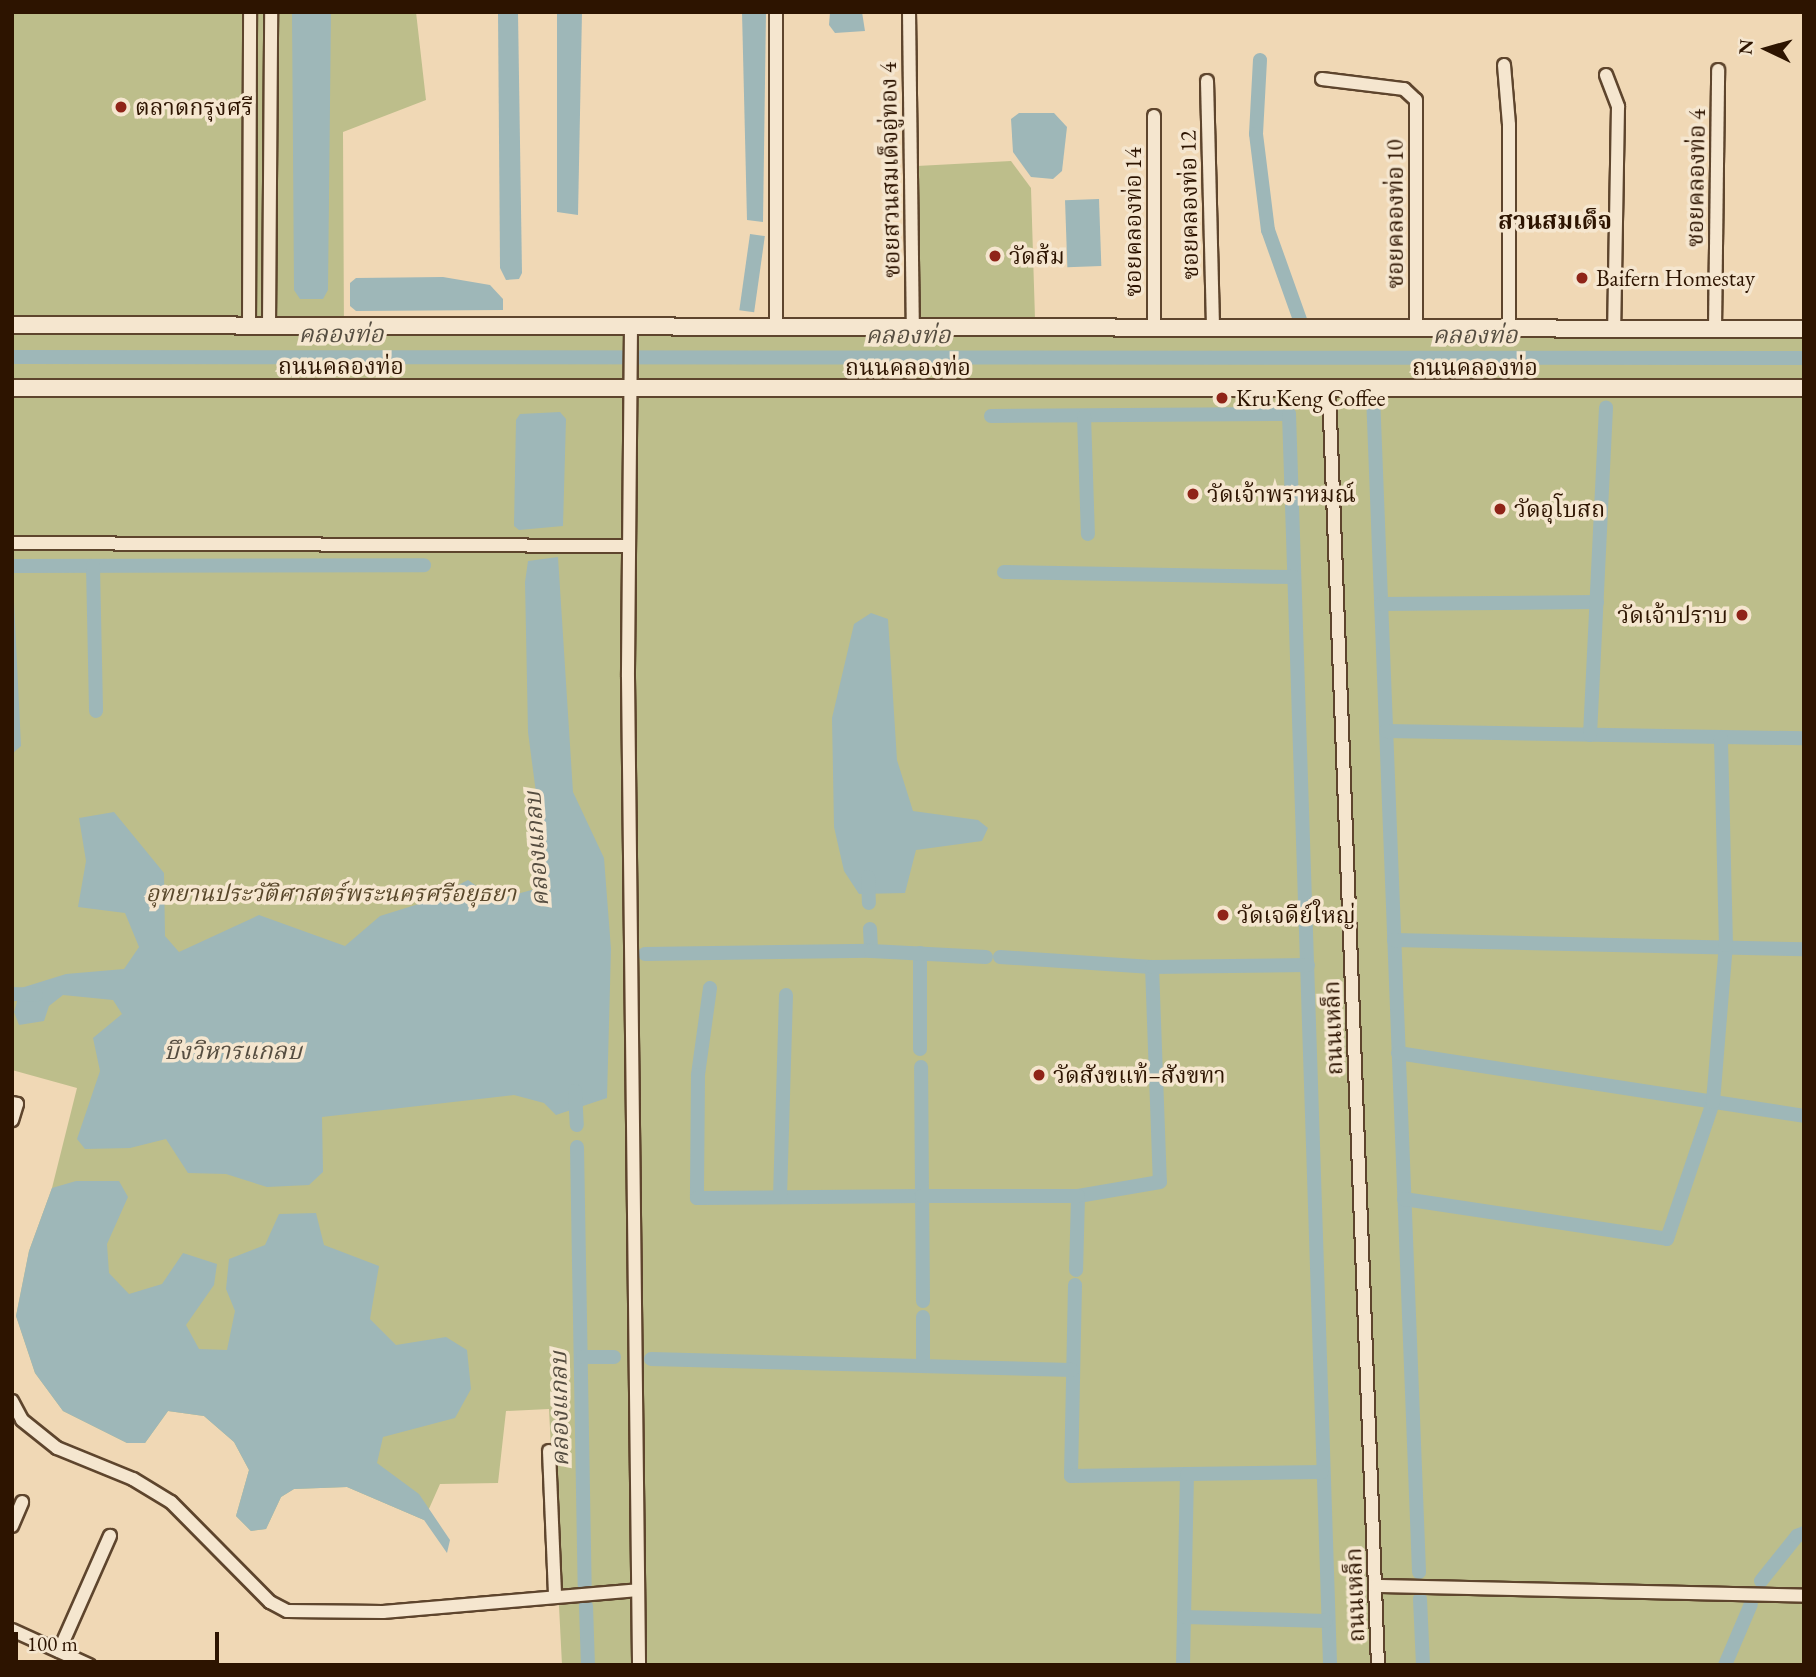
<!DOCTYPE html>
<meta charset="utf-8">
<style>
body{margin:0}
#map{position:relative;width:1816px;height:1677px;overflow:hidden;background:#f0d8b5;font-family:"EB Garamond","Noto Serif Thai",serif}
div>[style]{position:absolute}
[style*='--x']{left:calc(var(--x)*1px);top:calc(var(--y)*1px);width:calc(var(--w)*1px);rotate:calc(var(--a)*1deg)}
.green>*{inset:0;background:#bdbe8b}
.water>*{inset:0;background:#9eb7b8;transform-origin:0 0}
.canal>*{height:14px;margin:-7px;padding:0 7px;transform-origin:7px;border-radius:7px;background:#9eb7b8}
.roads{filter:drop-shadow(2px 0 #5e452d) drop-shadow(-2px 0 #5e452d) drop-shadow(0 2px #5e452d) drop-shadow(0 -2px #5e452d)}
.minor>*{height:12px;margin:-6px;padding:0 6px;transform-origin:6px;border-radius:6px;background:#f5e6cf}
.tertiary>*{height:16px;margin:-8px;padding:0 8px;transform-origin:8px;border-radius:8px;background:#f5e6cf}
.dots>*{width:19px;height:19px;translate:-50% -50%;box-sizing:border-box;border:4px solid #f5e6cf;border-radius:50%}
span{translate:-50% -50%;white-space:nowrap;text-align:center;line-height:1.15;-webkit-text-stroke:7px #f5e6cf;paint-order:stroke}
.poi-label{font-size:23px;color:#2d1400}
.left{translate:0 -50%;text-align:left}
.right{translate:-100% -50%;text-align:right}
.street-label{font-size:23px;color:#2d1400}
.park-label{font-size:23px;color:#58472a;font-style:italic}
.neighbourhood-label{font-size:24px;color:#2d1400;font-weight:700}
.water-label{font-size:24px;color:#554d40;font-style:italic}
.frame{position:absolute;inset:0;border:14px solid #2d1400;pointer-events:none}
.north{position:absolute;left:1732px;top:14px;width:70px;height:70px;-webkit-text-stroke:5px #f5e6cf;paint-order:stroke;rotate:275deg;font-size:19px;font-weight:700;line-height:28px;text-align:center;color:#2d1400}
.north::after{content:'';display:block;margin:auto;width:24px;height:32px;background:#2d1400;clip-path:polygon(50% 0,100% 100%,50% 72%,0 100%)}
.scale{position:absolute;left:14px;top:1632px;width:205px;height:32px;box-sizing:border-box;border:4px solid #2d1400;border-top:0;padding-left:9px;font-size:21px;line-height:24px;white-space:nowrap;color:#2d1400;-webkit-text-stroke:5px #f5e6cf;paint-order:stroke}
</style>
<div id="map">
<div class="green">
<i style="clip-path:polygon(12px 12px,416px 12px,426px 100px,343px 132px,344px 334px,1804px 336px,1804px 1665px,562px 1665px,549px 1409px,506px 1411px,498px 1483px,440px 1484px,424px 1520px,347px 1487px,294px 1489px,281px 1497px,266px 1529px,251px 1531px,236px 1516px,249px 1470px,234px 1442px,204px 1416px,168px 1411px,145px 1443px,127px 1443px,63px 1411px,35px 1373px,16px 1316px,29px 1251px,52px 1188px,77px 1088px,12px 1070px)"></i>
<i style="clip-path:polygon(1011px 161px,1031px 188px,1035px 319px,919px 318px,917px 166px)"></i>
</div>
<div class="water">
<i style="clip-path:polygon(292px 12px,331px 12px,328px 290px,323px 299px,300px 299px,294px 290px)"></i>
<i style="clip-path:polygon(498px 12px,518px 12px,522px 273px,519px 279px,506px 280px,500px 268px)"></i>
<i style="clip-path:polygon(557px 12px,582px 12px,578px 215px,557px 212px)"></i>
<i style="clip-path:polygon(742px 12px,766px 12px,763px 222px,747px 220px)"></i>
<i style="clip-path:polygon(830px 12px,862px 12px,865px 31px,835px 33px,829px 25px)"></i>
<i style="clip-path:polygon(1019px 113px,1054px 113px,1067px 127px,1062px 171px,1053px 179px,1031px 177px,1013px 152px,1011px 119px)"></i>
<i style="left:1099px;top:199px;width:67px;height:34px;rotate:88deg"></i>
<i style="left:750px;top:234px;width:15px;height:77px;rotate:8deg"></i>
<i style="clip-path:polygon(443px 277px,490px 285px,503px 299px,503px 310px,356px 311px,350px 306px,350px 283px,356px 278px)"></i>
<i style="clip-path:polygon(560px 412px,566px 419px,563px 526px,519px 530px,514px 526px,516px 420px,520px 414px)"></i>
<i style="clip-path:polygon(558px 557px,573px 792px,604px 858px,611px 949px,607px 1098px,556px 1115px,544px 1103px,514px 1095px,322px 1117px,323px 1172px,309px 1185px,267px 1187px,226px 1174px,188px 1173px,166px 1139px,130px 1148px,85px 1149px,77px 1139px,100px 1071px,93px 1038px,122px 1014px,113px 1000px,63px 995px,49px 1006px,44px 1021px,19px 1025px,14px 1012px,21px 988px,66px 974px,124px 969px,139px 947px,125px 913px,78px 907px,86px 861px,79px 818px,114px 812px,164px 873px,165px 936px,179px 952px,259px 915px,345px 946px,380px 916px,425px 902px,468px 880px,496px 900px,535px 889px,536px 793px,528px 732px,525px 582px,528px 561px)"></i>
<i style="clip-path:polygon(12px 560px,21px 746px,12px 754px)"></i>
<i style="clip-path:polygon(871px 613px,888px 619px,897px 760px,913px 811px,978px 820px,988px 828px,982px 841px,916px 850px,905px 893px,859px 894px,844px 871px,834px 827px,832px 718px,854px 624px)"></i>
<i style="clip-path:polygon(76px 1181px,119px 1181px,128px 1197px,107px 1244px,109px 1273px,129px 1294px,162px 1284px,183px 1253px,217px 1264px,214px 1285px,186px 1325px,199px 1349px,227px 1350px,235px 1311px,226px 1289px,229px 1259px,265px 1245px,279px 1214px,316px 1213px,324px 1245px,379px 1266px,370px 1319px,396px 1345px,446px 1337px,467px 1350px,471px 1389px,455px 1418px,383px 1437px,377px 1463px,419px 1494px,450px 1540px,447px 1553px,424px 1520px,347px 1487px,294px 1489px,281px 1497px,266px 1529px,251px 1531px,236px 1516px,249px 1470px,234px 1442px,204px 1416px,168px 1411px,145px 1443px,127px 1443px,63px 1411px,35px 1373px,16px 1316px,29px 1251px,52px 1188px)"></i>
</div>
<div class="canal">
<i style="--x:1260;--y:60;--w:74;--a:93.1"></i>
<i style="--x:1256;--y:134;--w:97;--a:82.9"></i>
<i style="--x:1268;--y:230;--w:96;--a:70.4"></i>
<i style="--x:12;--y:357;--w:1792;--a:0.03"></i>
<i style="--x:1373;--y:395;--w:1178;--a:87.76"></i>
<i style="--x:991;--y:416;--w:298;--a:-0.4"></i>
<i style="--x:1289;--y:414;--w:1252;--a:88.12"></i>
<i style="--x:1084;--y:416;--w:118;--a:88.1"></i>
<i style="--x:12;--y:566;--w:412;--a:-0.1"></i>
<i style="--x:93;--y:566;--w:145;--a:88.8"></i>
<i style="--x:1004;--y:572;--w:290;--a:1"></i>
<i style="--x:1381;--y:604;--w:216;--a:-0.5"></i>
<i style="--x:1386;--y:731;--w:418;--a:1"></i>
<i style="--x:1590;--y:735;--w:328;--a:-87.2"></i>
<i style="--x:868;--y:877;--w:26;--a:88"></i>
<i style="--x:870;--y:929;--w:22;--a:87"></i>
<i style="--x:1394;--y:940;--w:410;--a:1.3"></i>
<i style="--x:920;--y:953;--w:96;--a:90"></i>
<i style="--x:645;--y:954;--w:226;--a:-0.8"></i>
<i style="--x:871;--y:951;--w:115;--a:3"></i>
<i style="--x:1000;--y:957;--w:152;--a:3.8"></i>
<i style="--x:1152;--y:967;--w:215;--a:87.9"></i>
<i style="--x:1160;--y:1182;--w:83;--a:170.3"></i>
<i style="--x:1078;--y:1196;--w:74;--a:91.5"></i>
<i style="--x:1152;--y:967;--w:156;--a:-0.7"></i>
<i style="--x:710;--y:988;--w:88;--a:97.9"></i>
<i style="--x:698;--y:1075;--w:123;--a:90.5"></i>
<i style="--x:697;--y:1198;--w:225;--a:-0.5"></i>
<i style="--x:922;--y:1196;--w:129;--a:-90.4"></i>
<i style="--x:12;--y:994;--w:24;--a:2"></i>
<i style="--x:1398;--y:1053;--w:411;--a:8.8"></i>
<i style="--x:575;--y:1091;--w:34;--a:87"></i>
<i style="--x:577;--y:1147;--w:438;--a:89"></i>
<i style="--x:780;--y:1197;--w:202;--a:-88.3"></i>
<i style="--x:1404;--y:1199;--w:266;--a:8.6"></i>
<i style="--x:1667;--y:1239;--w:145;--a:-71.4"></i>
<i style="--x:1713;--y:1102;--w:158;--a:-85.3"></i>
<i style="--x:1726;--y:945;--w:207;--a:-91.4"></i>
<i style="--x:1075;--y:1285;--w:191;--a:91.2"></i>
<i style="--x:1071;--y:1476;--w:116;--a:-1"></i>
<i style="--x:1187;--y:1474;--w:191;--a:91.2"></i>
<i style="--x:923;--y:1301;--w:105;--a:-90.5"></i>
<i style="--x:922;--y:1196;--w:156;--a:0"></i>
<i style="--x:923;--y:1317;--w:48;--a:90"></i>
<i style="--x:583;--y:1357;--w:31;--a:0"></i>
<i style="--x:651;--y:1359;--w:421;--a:1.5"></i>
<i style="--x:1187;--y:1474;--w:135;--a:-0.8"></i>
<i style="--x:1761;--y:1581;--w:58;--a:-51.3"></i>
<i style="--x:1797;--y:1536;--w:8;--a:-23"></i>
<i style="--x:1420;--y:1599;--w:66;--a:87.4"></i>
<i style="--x:586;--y:1606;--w:59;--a:88.1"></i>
<i style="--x:1185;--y:1617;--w:141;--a:1.6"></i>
<i style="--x:1725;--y:1665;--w:66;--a:-66.9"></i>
</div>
<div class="roads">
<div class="minor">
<i style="--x:776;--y:12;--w:315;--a:90"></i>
<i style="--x:909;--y:12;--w:315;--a:89.3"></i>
<i style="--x:1504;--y:65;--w:60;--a:85.2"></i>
<i style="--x:1509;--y:125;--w:204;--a:90"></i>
<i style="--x:1606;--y:75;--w:34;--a:69"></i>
<i style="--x:1618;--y:107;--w:222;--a:91"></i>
<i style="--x:1322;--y:79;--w:83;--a:7"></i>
<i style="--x:1404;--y:89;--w:16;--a:43"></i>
<i style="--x:1416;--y:100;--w:228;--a:90"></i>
<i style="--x:1207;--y:81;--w:247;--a:88.6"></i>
<i style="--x:1154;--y:116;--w:212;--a:90"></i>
<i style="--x:249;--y:325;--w:313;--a:-89.8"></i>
<i style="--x:269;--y:325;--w:313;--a:-89.6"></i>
<i style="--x:631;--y:326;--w:351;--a:90.5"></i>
<i style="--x:628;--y:677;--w:988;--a:89.36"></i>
<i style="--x:1715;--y:329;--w:259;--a:-89.3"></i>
<i style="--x:1329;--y:390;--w:1276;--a:87.8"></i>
<i style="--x:12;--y:543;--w:617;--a:0.28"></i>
<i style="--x:12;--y:1103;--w:5;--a:11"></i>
<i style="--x:17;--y:1104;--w:17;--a:107"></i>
<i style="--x:12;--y:1401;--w:21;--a:62"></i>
<i style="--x:22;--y:1420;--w:45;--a:38.7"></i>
<i style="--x:57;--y:1448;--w:82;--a:22.2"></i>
<i style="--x:133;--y:1479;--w:44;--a:31.2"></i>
<i style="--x:171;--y:1502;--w:141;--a:45.3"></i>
<i style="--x:270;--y:1602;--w:19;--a:28"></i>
<i style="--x:287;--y:1611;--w:96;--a:0.6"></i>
<i style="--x:383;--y:1612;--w:256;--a:-4.9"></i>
<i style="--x:549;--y:1451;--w:146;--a:87.6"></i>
<i style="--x:12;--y:1526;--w:26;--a:-67"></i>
<i style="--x:1376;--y:1586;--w:428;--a:1.3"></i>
<i style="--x:12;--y:1630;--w:85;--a:24.4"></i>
<i style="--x:59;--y:1651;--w:126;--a:-66.1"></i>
</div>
<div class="tertiary">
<i style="--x:12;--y:325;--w:1792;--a:0.13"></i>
<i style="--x:12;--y:388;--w:1792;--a:0"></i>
</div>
</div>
<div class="dots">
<i style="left:121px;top:107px;background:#8f2418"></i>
<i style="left:995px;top:256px;background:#8f2418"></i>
<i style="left:1582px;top:278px;background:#8f2418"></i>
<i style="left:1222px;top:398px;background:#8f2418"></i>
<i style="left:1193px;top:494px;background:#8f2418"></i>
<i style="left:1500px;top:509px;background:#8f2418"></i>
<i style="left:1742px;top:615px;background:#8f2418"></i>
<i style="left:1223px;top:915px;background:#8f2418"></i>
<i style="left:1039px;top:1075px;background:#8f2418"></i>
</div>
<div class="poi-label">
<span class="left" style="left:135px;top:107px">ตลาดกรุงศรี</span>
<span class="left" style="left:1009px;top:256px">วัดส้ม</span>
<span class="left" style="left:1596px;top:278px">Baifern Homestay</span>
<span class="left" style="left:1236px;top:398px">Kru Keng Coffee</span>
<span class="left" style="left:1207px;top:494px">วัดเจ้าพราหมณ์</span>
<span class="left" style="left:1514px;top:509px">วัดอุโบสถ</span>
<span class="right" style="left:1728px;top:615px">วัดเจ้าปราบ</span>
<span class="left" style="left:1237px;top:915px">วัดเจดีย์ใหญ่</span>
<span class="left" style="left:1053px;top:1075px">วัดสังขแท้–สังขทา</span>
</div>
<div class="street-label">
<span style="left:890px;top:170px;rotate:-91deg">ซอยสวนสมเด็จอู่ทอง 4</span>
<span style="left:1696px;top:178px;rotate:-89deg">ซอยคลองท่อ 4</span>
<span style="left:1189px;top:205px;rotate:-91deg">ซอยคลองท่อ 12</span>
<span style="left:1395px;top:214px;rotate:-90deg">ซอยคลองท่อ 10</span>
<span style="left:1133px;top:222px;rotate:-90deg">ซอยคลองท่อ 14</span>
<span style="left:341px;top:366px">ถนนคลองท่อ</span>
<span style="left:908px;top:367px">ถนนคลองท่อ</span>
<span style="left:1475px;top:367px">ถนนคลองท่อ</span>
<span style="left:1333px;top:1028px;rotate:-92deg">ถนนเหล็ก</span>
<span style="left:1355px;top:1595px;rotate:-92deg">ถนนเหล็ก</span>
</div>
<div class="park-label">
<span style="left:331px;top:893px">อุทยานประวัติศาสตร์พระนครศรีอยุธยา</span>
</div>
<div class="neighbourhood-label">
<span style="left:1555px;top:221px">สวนสมเด็จ</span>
</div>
<div class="water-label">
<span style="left:341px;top:334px">คลองท่อ</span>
<span style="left:908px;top:335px">คลองท่อ</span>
<span style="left:1475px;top:335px">คลองท่อ</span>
<span style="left:536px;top:849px;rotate:-94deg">คลองแกลบ</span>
<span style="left:233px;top:1051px">บึงวิหารแกลบ</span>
<span style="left:559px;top:1409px;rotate:-91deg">คลองแกลบ</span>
</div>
<div class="frame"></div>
<div class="north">N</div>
<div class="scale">100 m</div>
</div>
